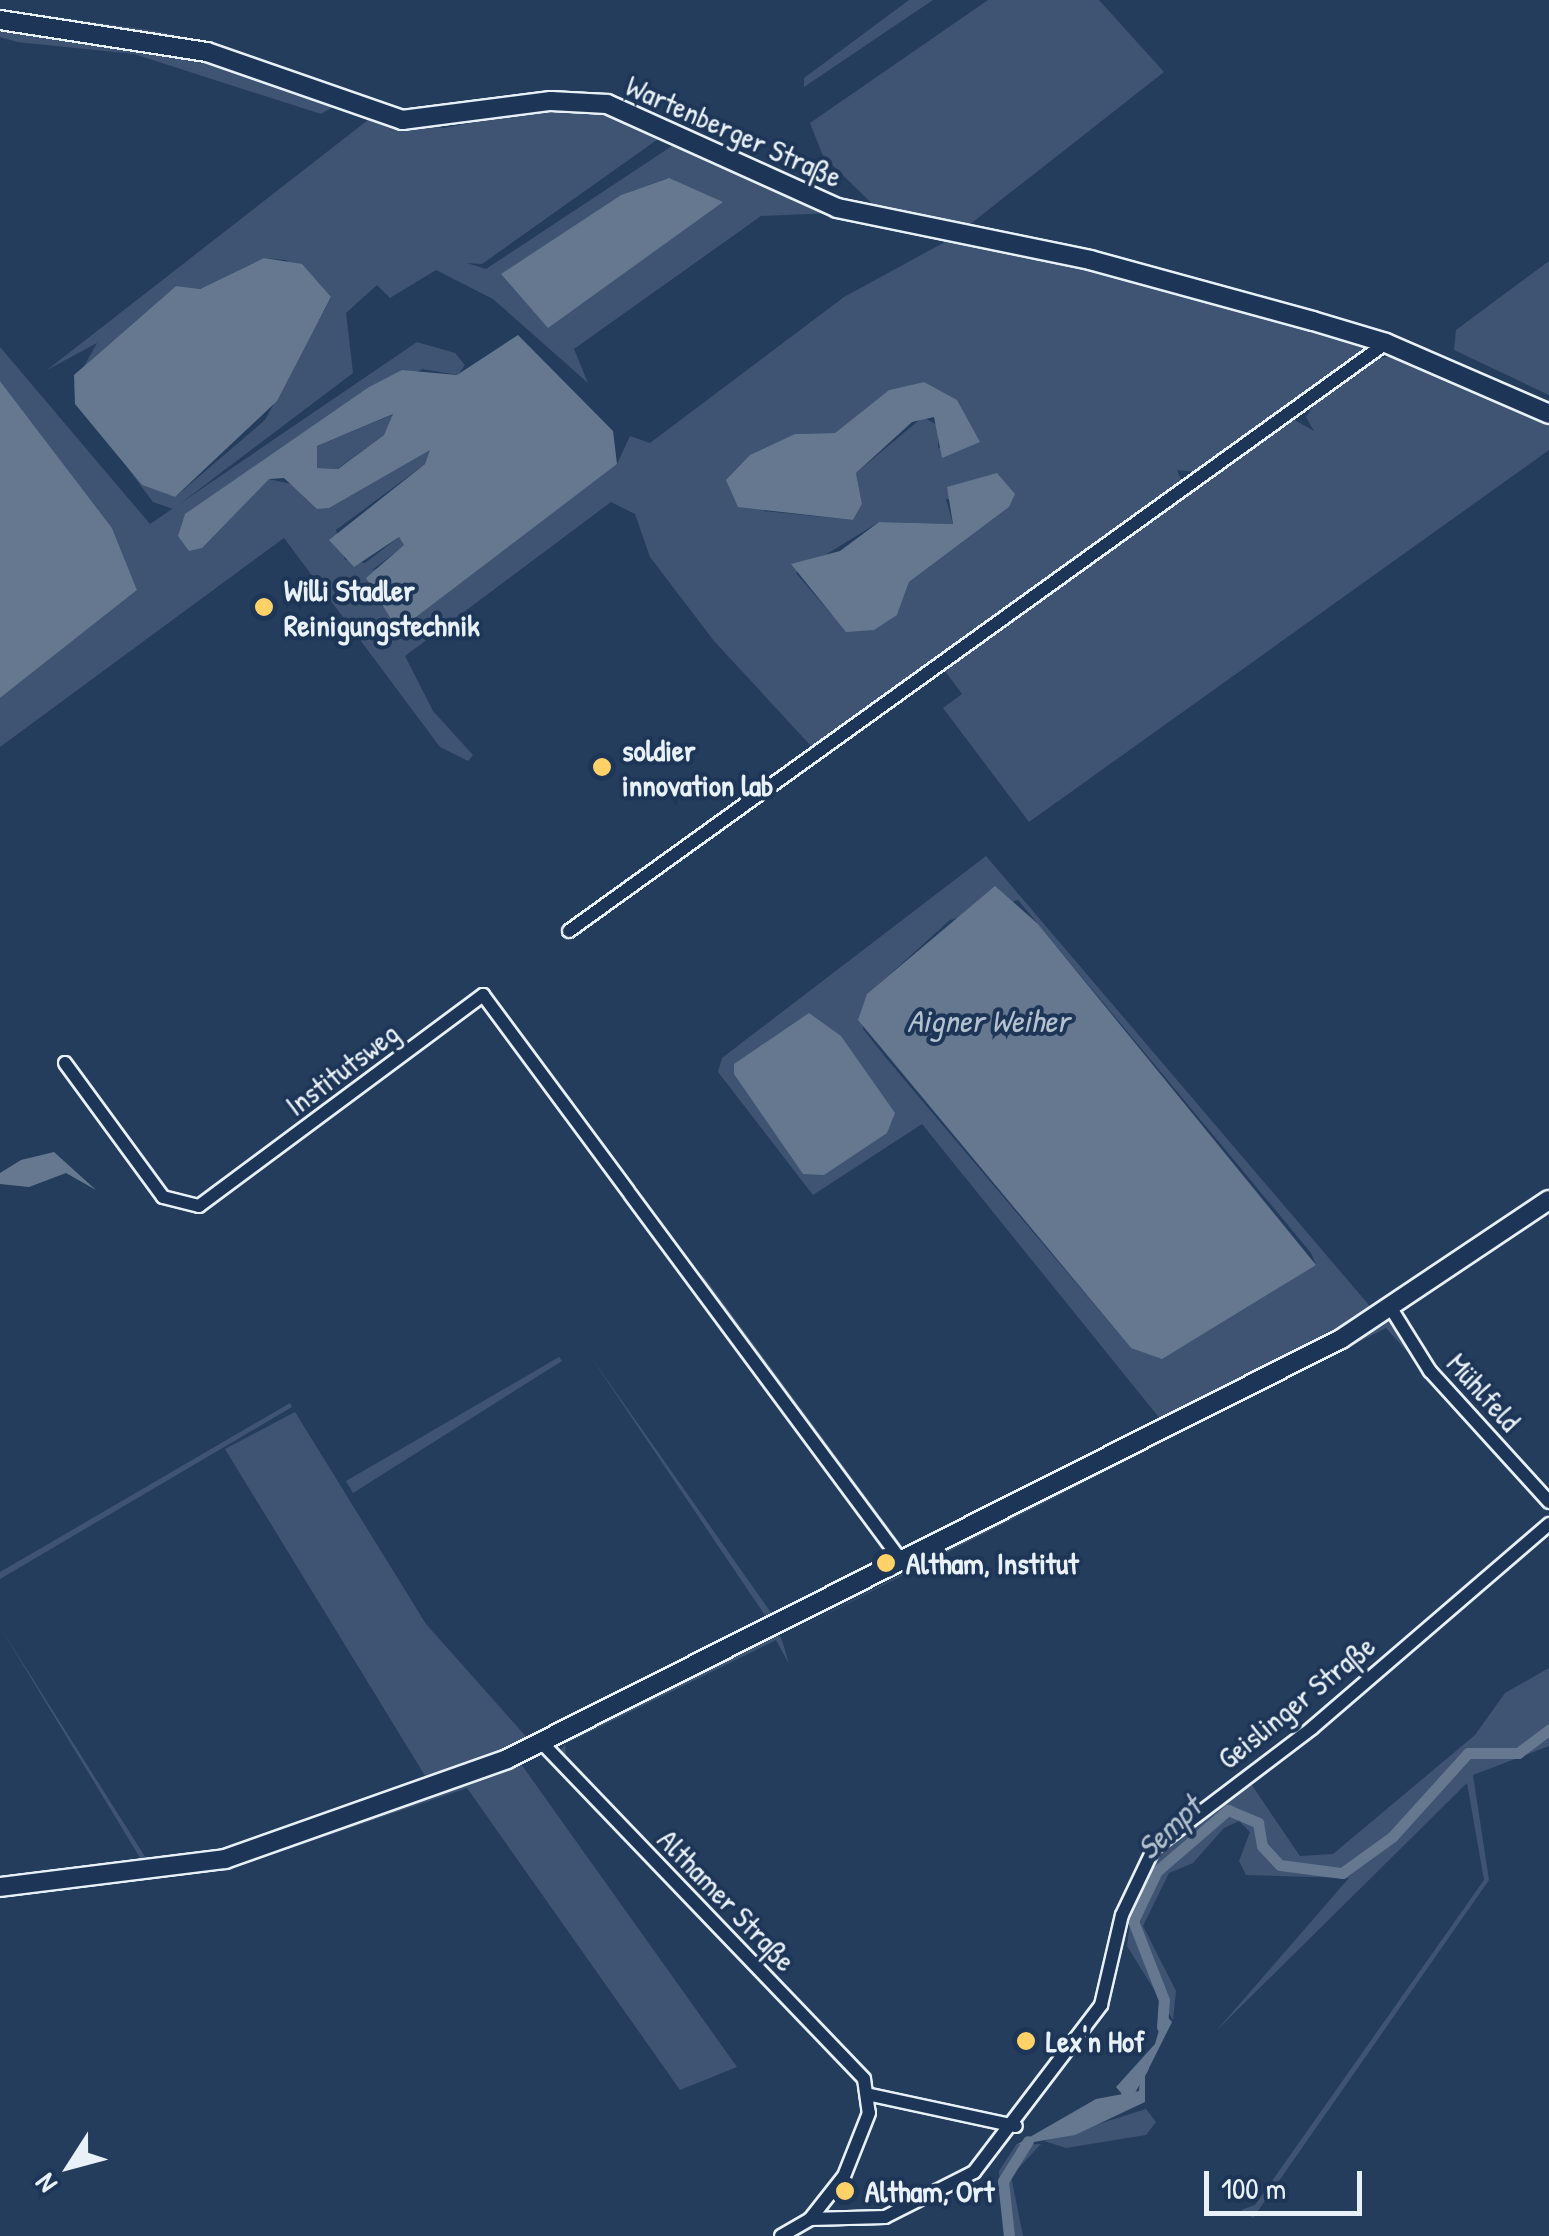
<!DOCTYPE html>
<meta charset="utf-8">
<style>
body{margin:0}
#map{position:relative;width:1549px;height:2236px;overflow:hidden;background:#253d5d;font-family:"Patrick Hand",sans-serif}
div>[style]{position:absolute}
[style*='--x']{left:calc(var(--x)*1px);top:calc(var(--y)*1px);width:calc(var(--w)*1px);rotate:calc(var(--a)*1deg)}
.green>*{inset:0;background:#3e5472}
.water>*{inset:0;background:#657890}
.canal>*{height:11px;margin:-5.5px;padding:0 5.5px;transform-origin:5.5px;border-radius:5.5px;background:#657890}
.roads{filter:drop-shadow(2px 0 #e8f1f8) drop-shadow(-2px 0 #e8f1f8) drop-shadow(0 2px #e8f1f8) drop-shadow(0 -2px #e8f1f8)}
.minor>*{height:12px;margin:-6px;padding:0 6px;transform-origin:6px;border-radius:6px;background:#1d3557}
.major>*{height:18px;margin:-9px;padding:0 9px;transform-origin:9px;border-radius:9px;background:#1d3557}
.dots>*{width:28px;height:28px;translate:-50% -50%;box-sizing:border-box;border:5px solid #1d3557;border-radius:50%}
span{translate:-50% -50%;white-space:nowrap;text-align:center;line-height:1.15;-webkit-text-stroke:8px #1d3557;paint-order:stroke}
.street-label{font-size:30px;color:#e8f1f8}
.poi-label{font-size:30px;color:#e8f1f8;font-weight:700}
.left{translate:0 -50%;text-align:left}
.water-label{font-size:32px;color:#b4c1ce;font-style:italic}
.north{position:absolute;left:20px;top:2116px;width:100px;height:100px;-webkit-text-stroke:8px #1d3557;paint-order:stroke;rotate:234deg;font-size:28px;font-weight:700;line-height:40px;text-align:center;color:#e8f1f8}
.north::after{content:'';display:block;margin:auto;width:35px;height:45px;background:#e8f1f8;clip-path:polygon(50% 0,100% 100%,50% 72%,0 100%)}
.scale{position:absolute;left:1204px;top:2171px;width:158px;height:45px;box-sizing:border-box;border:5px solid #e8f1f8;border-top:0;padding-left:12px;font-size:30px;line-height:35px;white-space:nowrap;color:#e8f1f8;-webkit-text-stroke:8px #1d3557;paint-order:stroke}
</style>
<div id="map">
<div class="green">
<i style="clip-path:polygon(909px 0,933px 0,804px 87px,804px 78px)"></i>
<i style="clip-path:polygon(988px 0,1099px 0,1164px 72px,964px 229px,886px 217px,823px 156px,810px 123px)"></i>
<i style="clip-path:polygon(0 9px,156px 31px,228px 47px,315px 81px,211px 47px)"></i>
<i style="clip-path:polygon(0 28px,213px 62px,333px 107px,321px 114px,134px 54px,17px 42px,0 37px)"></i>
<i style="clip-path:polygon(evenodd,558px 106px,595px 107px,661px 137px,482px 264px,467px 263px,486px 269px,675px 144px,832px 213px,761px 216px,574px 349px,588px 383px,493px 299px,436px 270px,390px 298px,377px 285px,346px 313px,353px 373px,173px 509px,153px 502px,126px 466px,142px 485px,175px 497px,265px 420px,331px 298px,286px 260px,264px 258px,200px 289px,176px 286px,84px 366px,97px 343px,47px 370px,368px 120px,444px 128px,558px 106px,668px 178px,502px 274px,621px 195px,668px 178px)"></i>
<i style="clip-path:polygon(evenodd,945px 242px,1094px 267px,1362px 344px,1363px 353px,1197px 472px,1177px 470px,1182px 482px,811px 746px,714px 641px,650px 557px,635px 514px,611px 502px,405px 656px,433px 711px,473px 755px,468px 761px,440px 747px,284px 538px,0 747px,0 698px,137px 590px,112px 528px,0 381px,0 347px,150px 524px,417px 342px,455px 353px,465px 365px,458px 375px,422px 369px,268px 479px,296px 485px,306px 499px,432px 449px,425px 464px,336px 530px,345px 560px,365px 563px,399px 537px,405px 545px,371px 571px,617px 464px,630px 436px,650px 443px,844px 297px,945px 242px,924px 382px,979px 442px,938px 448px,939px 426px,923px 417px,856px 473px,862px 504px,853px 520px,764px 511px,795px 434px,835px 433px,889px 390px,924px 382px,945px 242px,946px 499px,1009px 507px,909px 582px,897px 615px,832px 615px,796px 573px,879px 522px,953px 524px,946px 499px)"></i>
<i style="clip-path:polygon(1549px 261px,1549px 395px,1454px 350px,1456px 330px)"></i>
<i style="clip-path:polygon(1401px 355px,1549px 422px,1549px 450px,1029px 822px,943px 708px,962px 694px,942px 667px,1293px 419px,1314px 431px,1306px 417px,1315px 403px,1374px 359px)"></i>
<i style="clip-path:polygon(394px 414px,384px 435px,337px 469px,317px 468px,317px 446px)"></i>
<i style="clip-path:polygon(evenodd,986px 856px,1374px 1311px,1372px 1315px,903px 1551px,711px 1294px,702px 1274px,903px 1547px,1161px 1420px,922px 1124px,813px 1195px,718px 1072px,722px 1058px,986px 856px,1018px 900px,1311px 1253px,1316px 1265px,1131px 1348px,886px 1058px,863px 1029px,868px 994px,950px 920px,1018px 900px)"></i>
<i style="clip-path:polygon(1387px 1319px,1540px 1500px,1386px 1328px,788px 1634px)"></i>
<i style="clip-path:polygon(559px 1357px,562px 1361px,353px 1493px,346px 1481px)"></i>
<i style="clip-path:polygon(591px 1357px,774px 1617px,768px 1620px)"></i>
<i style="clip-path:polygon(290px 1403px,292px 1407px,0 1579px,0 1572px)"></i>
<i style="clip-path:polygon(295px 1412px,426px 1624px,529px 1740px,251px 1846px,145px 1866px,0 1627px,149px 1863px,239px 1846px,427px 1779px,225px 1449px)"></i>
<i style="clip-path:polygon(775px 1634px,781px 1637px,789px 1664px,776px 1640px,565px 1744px,566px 1759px,559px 1753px,572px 1734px)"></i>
<i style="clip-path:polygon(1549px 1668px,1549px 1746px,1473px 1775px,1489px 1880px,1253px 2218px,1241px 2210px,1255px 2205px,1484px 1880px,1467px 1783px,1217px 2030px,1349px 1878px,1246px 1875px,1239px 1861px,1250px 1832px,1239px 1821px,1224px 1828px,1193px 1863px,1169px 1873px,1143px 1926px,1176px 1991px,1173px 2020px,1127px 1946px,1133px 1900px,1159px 1852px,1249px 1781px,1300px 1856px,1333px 1854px,1475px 1735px,1505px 1693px)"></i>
<i style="clip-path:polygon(538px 1752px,521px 1764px,737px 2067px,680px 2090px,467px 1788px,233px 1868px,0 1898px,245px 1859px)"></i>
<i style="clip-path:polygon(1146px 2109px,1156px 2122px,1146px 2135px,1066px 2148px,1044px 2141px)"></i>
<i style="clip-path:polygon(1041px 2144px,1011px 2176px,1023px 2236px,1004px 2236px,999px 2171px,1016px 2145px)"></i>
</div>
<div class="water">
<i style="clip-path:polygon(669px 178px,723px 202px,548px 328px,501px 274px,621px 195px)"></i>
<i style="clip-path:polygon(264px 258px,302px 264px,331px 297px,277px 401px,175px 497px,142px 485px,75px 404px,74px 375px,176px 286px,200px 289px)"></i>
<i style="clip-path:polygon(evenodd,518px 335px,613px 431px,617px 464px,412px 620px,391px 619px,366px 578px,404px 545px,399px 537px,354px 567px,329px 540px,425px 464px,430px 450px,329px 508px,317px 509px,284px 478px,269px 479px,202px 548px,189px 551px,178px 536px,185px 514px,369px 387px,402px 370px,457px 375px,518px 335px,393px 414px,384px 435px,338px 469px,317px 468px,317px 446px,393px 414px)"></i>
<i style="clip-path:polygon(0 381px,112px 528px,137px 590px,0 698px)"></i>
<i style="clip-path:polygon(924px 382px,957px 400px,980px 442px,942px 458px,934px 417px,912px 422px,856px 473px,862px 504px,853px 520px,738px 507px,726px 480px,750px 455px,795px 434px,835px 433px,889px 390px)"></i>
<i style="clip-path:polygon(997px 473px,1015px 494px,1009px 507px,909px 582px,897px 615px,874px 630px,846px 632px,791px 564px,840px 551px,879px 522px,953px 524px,947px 487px)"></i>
<i style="clip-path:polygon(995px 886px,1038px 924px,1316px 1265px,1162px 1359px,1131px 1348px,858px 1020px,867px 994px)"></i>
<i style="clip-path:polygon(809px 1013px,841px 1036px,895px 1113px,887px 1133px,824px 1175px,803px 1174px,734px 1074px,734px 1064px)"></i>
<i style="clip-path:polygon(54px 1152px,96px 1190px,66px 1173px,29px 1187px,0 1184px,0 1173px,21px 1160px)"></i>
<i style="clip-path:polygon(1164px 2013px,1172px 2022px,1145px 2076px,1145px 2102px,1075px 2135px,1016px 2145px,1096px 2099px,1139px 2091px,1140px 2076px,1122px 2094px,1116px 2087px,1155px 2044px)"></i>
</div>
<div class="canal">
<i style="--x:1162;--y:2027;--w:27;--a:-86"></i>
<i style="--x:1164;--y:2000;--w:85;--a:-111.4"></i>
<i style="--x:1133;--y:1921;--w:55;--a:-64.4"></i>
<i style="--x:1157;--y:1871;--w:94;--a:-40.7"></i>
<i style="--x:1228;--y:1810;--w:33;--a:23"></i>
<i style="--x:1258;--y:1823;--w:23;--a:80"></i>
<i style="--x:1262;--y:1846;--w:26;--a:47"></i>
<i style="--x:1280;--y:1865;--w:63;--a:7.4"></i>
<i style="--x:1342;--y:1873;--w:62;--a:-35.8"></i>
<i style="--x:1392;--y:1837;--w:113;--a:-47.9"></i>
<i style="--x:1468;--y:1753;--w:50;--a:0"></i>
<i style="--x:1518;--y:1753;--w:39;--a:-37"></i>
<i style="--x:1120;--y:2106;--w:45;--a:-59.5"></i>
<i style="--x:1009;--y:2236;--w:55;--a:-96.2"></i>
<i style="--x:1003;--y:2181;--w:47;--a:-58"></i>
</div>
<div class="roads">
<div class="minor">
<i style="--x:569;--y:931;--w:1007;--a:-35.74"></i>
<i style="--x:65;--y:1063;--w:166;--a:53.8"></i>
<i style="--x:163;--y:1197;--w:37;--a:14"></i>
<i style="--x:199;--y:1206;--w:354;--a:-36.6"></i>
<i style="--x:483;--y:995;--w:244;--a:53.5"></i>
<i style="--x:630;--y:1194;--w:459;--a:53.5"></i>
<i style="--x:1392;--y:1310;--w:72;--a:58.1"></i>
<i style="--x:1430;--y:1371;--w:177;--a:47.7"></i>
<i style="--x:542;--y:1743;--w:465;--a:46.2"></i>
<i style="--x:864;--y:2079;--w:34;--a:82"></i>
<i style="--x:869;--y:2113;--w:68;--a:111.6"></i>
<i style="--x:844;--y:2176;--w:55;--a:128.3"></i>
<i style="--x:871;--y:2095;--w:148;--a:12.1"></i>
<i style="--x:781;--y:2236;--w:34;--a:-30"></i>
<i style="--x:810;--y:2219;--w:75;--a:-1.5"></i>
<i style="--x:885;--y:2217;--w:100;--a:-26.8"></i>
<i style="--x:974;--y:2172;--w:210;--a:-52.7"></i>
<i style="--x:1101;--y:2005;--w:92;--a:-76.9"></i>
<i style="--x:1122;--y:1915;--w:74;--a:-64.5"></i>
<i style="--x:1154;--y:1848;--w:198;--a:-37.2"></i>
<i style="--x:1312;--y:1728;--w:313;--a:-40.7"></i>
</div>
<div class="major">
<i style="--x:0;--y:20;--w:209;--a:8.8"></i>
<i style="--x:207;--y:52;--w:207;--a:19.2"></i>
<i style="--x:402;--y:120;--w:150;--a:-7.3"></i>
<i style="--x:551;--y:101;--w:56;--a:3.1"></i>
<i style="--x:607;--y:104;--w:252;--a:24.3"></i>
<i style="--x:837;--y:208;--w:258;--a:11.6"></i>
<i style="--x:1090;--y:260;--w:231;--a:15.3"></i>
<i style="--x:1313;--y:321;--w:76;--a:16.8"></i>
<i style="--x:1386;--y:343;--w:178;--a:23.5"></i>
<i style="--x:0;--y:1887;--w:227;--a:-7.1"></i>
<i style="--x:225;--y:1859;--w:299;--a:-19.5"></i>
<i style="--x:507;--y:1759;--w:934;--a:-26.73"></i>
<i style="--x:1341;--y:1339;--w:250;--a:-33.8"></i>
</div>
</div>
<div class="dots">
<i style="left:264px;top:607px;background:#ffd166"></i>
<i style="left:602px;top:767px;background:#ffd166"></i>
<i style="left:886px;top:1563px;background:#ffd166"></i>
<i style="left:1026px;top:2041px;background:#ffd166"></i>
<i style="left:845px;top:2191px;background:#ffd166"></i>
</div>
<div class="street-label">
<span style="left:734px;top:131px;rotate:24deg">Wartenberger Straße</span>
<span style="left:342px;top:1069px;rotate:-37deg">Institutsweg</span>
<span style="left:1484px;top:1392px;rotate:48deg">Mühlfeld</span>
<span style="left:1296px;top:1702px;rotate:-39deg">Geislinger Straße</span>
<span style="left:727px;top:1900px;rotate:46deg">Althamer Straße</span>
</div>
<div class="poi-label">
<span class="left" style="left:284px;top:607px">Willi Stadler<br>Reinigungstechnik</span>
<span class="left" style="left:622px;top:767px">soldier<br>innovation lab</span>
<span class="left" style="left:906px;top:1563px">Altham, Institut</span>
<span class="left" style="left:1046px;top:2041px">Lex'n Hof</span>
<span class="left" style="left:865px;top:2191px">Altham, Ort</span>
</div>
<div class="water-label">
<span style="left:988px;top:1021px">Aigner Weiher</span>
<span style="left:1169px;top:1828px;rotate:-44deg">Sempt</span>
</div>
<div class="north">N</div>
<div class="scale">100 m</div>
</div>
